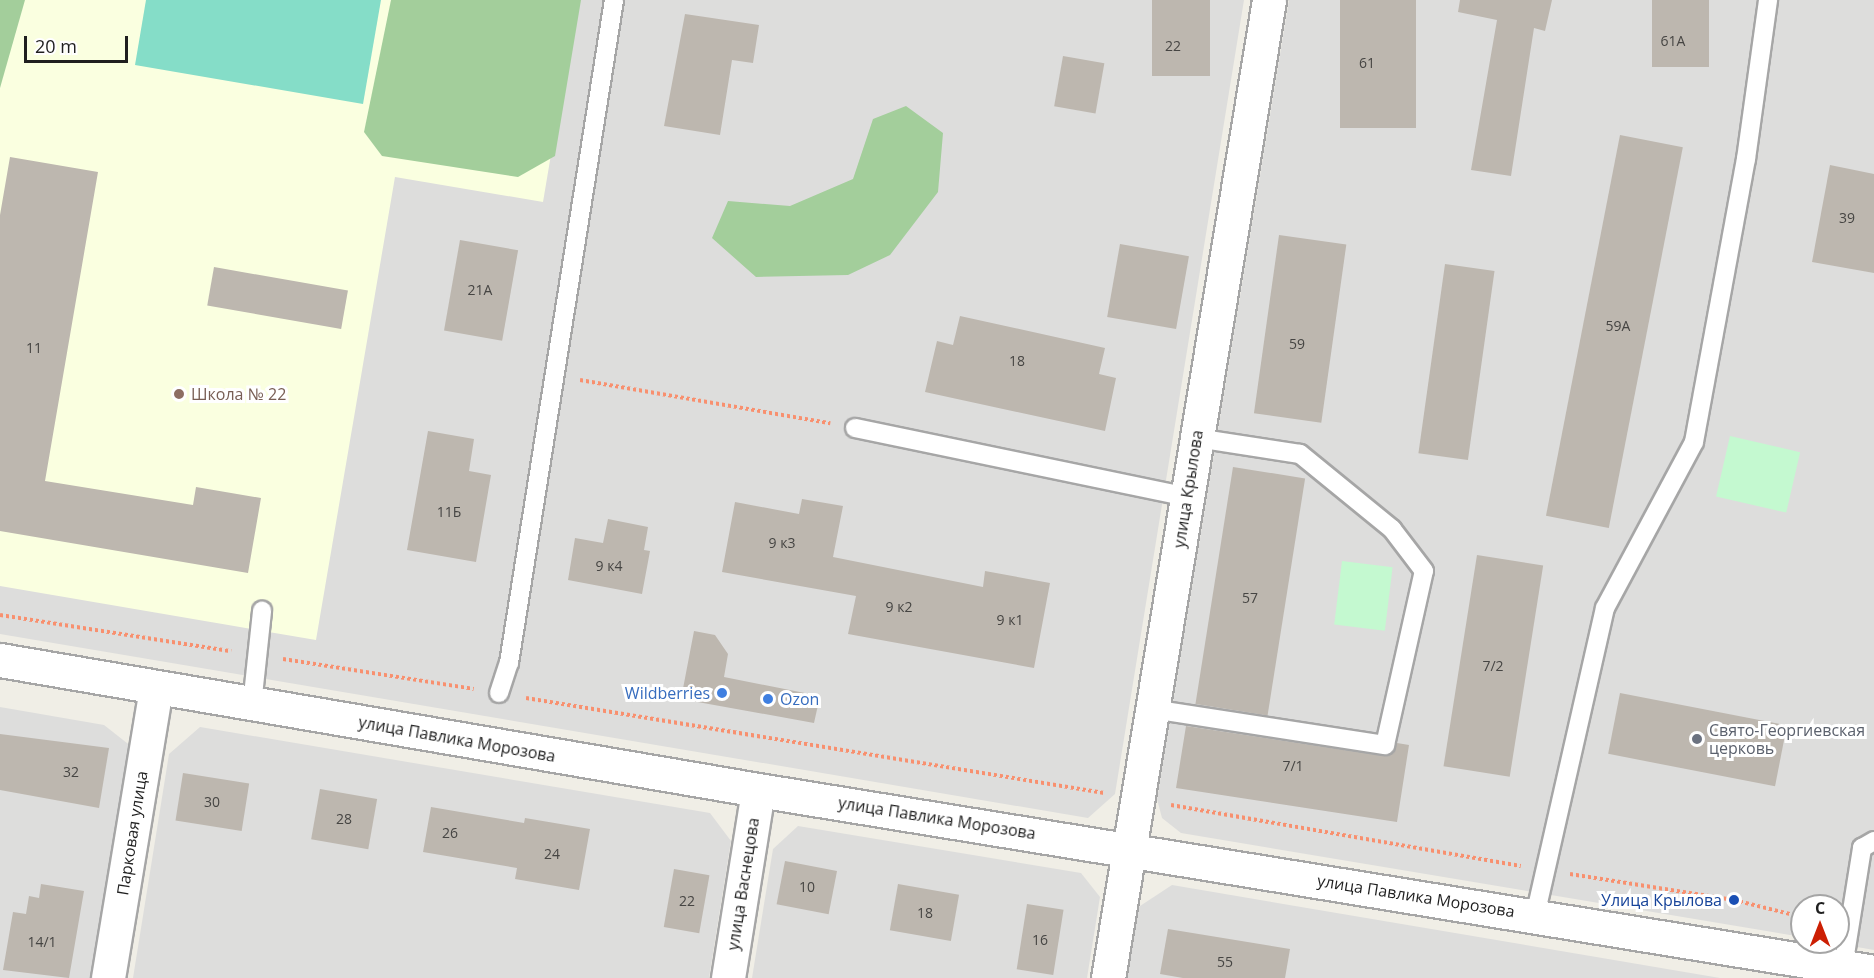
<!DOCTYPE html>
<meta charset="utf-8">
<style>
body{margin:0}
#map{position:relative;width:1874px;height:978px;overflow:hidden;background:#f0eee6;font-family:"Open Sans",sans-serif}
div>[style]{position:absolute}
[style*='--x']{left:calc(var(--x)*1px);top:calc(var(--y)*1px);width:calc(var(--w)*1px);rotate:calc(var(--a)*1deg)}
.residential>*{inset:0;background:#dddddc}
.education>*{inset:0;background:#faffe0}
.forest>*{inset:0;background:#a3ce9b}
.park>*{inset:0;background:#c4f9d0;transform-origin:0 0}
.pitch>*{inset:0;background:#85ddc8}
.building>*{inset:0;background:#bdb7af;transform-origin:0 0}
.path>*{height:4px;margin-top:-2px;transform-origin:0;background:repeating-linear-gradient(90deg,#f8906f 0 3px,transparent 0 6px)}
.roads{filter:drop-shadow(2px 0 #a6a6a6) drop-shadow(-2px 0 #a6a6a6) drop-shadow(0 2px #a6a6a6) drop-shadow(0 -2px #a6a6a6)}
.service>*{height:18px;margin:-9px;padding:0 9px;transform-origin:9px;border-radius:9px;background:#fff}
.minor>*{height:33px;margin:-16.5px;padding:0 16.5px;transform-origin:16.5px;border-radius:16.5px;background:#fff}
.tertiary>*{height:33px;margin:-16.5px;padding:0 16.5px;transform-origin:16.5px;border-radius:16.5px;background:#fff}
.dots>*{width:16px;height:16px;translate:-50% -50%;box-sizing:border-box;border:3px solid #fff;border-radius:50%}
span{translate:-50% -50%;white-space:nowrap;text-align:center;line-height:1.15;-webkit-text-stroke:6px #fff;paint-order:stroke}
.number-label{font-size:14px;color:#464543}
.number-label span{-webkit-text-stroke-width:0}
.education-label{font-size:16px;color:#785e54}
.left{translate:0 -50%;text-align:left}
.street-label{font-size:16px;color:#1f1f1f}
.shop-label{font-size:16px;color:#366cbe}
.right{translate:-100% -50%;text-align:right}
.worship-label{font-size:16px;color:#5b616d}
.transit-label{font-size:16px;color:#164399}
.north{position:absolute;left:1790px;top:894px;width:60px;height:60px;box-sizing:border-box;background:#fff;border:2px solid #a5a5a5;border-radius:50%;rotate:0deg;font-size:16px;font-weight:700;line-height:24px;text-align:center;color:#1f1f1f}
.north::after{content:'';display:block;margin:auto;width:21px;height:27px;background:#cc1f03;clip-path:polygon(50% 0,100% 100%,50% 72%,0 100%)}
.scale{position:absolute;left:24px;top:36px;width:104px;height:27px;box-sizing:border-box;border:3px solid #1f1f1f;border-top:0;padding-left:8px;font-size:18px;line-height:21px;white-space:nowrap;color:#1f1f1f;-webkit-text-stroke:4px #fff;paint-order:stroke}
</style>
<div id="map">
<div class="residential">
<i style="clip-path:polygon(0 0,1244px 0,1115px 794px,1088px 818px,0 634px)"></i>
<i style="clip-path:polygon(1289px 0,1874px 0,1874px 950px,1829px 942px,1838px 942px,1838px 906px,1802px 906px,1802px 937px,1181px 833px,1162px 818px,1157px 799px)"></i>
<i style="clip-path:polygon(0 707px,104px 725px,132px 747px,93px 978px,0 978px)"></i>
<i style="clip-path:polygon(200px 727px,710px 813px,731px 841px,709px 978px,133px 978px,169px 754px)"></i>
<i style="clip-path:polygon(798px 826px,1081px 873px,1100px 897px,1087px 978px,752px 978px,773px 849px)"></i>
<i style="clip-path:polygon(1172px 885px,1720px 978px,1125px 978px,1137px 908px)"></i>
</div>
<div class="education">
<i style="clip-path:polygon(0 0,577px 0,543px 202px,395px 177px,316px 640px,0 586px)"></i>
</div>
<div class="forest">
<i style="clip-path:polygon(0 0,25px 0,0 88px)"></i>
<i style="clip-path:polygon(391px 0,581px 0,555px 156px,518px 177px,382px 156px,364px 132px)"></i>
<i style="clip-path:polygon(906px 106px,943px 133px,938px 192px,890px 255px,848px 275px,756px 277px,712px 238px,728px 201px,790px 206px,853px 179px,873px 119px)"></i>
</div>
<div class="park">
<i style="left:1730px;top:436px;width:72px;height:62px;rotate:13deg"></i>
<i style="left:1342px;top:561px;width:51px;height:64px;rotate:7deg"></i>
</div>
<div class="pitch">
<i style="clip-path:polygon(146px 0,381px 0,363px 104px,135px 65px)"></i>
</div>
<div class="building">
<i style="left:1152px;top:0;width:58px;height:76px"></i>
<i style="left:1340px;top:0;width:76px;height:128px"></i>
<i style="clip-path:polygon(1460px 0,1552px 0,1545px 31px,1534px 28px,1511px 176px,1471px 170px,1497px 20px,1458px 12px)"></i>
<i style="left:1652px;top:0;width:57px;height:67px"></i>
<i style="clip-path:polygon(685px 14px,759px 25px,753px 63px,732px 60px,720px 135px,664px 126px)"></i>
<i style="left:1063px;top:56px;width:42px;height:51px;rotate:10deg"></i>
<i style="left:1620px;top:135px;width:64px;height:388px;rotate:11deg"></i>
<i style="clip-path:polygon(10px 157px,98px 172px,45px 481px,193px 505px,196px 487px,261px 498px,248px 573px,0 531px,0 215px)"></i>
<i style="clip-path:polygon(1830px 165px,1874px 174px,1874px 273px,1812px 262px)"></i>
<i style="left:1279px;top:235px;width:68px;height:180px;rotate:8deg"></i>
<i style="left:460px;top:240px;width:59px;height:92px;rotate:10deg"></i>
<i style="left:1120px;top:244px;width:70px;height:74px;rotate:10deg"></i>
<i style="left:1445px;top:264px;width:50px;height:191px;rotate:8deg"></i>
<i style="left:214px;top:267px;width:136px;height:39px;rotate:10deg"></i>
<i style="clip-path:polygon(960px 316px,1105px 348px,1099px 374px,1116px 378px,1105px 431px,925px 392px,937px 341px,953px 345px)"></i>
<i style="clip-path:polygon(428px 431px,474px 439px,469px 471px,491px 475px,476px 562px,407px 550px)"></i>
<i style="left:1233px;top:467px;width:73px;height:240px;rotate:9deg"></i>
<i style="clip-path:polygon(802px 499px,843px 506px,833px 557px,983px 587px,985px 571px,1050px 583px,1034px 668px,848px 634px,856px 596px,722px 572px,735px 502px,799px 514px)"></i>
<i style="clip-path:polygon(608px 519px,648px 527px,644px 550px,650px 551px,642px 594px,568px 580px,575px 538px,603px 543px)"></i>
<i style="left:1477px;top:555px;width:67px;height:214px;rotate:9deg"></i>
<i style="clip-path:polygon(694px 631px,715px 635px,728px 654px,724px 677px,820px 696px,814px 723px,681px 699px)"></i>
<i style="left:1620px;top:693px;width:170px;height:62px;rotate:11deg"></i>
<i style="clip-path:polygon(1186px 726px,1383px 756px,1393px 753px,1397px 743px,1409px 745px,1397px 822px,1176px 788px)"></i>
<i style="clip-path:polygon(0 734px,109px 748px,99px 808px,0 790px)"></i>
<i style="left:183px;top:773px;width:67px;height:48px;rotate:9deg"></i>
<i style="left:320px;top:789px;width:58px;height:51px;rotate:10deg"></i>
<i style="clip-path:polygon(431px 807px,524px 823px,525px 818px,590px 829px,579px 890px,515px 879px,517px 868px,423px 852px)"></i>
<i style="left:785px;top:861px;width:53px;height:44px;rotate:11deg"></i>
<i style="left:674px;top:869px;width:36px;height:59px;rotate:10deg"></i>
<i style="clip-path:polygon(41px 884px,84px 891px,69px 978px,3px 970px,13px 912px,26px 914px,29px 896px,39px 898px)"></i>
<i style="left:898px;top:884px;width:62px;height:47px;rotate:10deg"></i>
<i style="left:1027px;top:904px;width:37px;height:66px;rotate:9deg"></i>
<i style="clip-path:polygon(1168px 929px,1290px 949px,1285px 978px,1183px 978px,1160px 974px)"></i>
</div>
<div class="path">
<i style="--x:580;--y:380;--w:254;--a:9.8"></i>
<i style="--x:0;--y:615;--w:234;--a:8.9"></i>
<i style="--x:283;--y:659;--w:193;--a:8.9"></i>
<i style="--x:526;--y:698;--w:586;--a:9.33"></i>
<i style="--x:1171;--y:805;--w:355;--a:9.9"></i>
<i style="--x:1570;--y:874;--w:166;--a:9"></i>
<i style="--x:1734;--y:900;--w:70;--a:14"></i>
</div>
<div class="roads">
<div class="service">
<i style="--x:855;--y:428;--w:339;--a:11.7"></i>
<i style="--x:499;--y:693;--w:32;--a:-72"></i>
<i style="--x:509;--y:663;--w:671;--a:-81"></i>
<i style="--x:252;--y:705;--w:95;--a:-83.9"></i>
<i style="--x:1152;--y:709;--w:236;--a:8.8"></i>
<i style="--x:1385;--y:745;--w:178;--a:-77.4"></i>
<i style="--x:1424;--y:571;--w:53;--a:-127.3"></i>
<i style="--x:1392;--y:529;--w:119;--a:-140.8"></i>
<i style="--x:1300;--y:454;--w:104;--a:-171.2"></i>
<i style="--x:1535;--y:916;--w:316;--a:-77.2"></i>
<i style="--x:1605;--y:608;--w:188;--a:-61.8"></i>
<i style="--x:1694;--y:442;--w:288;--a:-79.6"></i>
<i style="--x:1746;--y:159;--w:161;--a:-82.1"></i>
<i style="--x:1843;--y:967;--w:121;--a:-80.9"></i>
<i style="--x:1862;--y:848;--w:14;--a:-30"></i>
</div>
<div class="minor">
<i style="--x:108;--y:978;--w:293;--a:-80.6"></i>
<i style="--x:728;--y:978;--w:190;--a:-80.9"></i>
<i style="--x:1108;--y:978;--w:991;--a:-80.65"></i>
</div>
<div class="tertiary">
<i style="--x:0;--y:660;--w:769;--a:9.73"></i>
<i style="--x:758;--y:790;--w:1131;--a:9.26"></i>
</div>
</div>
<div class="dots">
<i style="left:179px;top:394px;background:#8d6e63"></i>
<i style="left:722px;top:693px;background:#3f7fe0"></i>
<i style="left:768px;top:699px;background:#3f7fe0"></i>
<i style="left:1697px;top:739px;background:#6b7280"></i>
<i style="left:1734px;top:900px;background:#1a4fb4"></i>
</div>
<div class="number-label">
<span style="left:1673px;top:41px">61А</span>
<span style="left:1173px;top:46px">22</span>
<span style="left:1367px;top:63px">61</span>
<span style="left:1847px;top:218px">39</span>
<span style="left:480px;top:290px">21А</span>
<span style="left:1618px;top:326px">59А</span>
<span style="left:1297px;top:344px">59</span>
<span style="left:34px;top:348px">11</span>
<span style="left:1017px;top:361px">18</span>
<span style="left:449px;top:512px">11Б</span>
<span style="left:782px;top:543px">9 к3</span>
<span style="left:609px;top:566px">9 к4</span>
<span style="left:1250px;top:598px">57</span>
<span style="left:899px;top:607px">9 к2</span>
<span style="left:1010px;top:620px">9 к1</span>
<span style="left:1493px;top:666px">7/2</span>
<span style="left:1293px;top:766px">7/1</span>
<span style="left:71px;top:772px">32</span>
<span style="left:212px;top:802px">30</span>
<span style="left:344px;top:819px">28</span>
<span style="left:450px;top:833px">26</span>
<span style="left:552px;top:854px">24</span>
<span style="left:807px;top:887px">10</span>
<span style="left:687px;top:901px">22</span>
<span style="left:925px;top:913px">18</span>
<span style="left:1040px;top:940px">16</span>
<span style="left:42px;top:942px">14/1</span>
<span style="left:1225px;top:962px">55</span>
</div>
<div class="education-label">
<span class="left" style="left:191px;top:394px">Школа № 22</span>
</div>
<div class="street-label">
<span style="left:1188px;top:489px;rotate:-81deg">улица Крылова</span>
<span style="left:457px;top:739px;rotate:10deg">улица Павлика Морозова</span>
<span style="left:937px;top:818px;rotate:9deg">улица Павлика Морозова</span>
<span style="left:132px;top:833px;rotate:-81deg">Парковая улица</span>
<span style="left:743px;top:884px;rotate:-81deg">улица Васнецова</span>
<span style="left:1416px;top:896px;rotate:9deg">улица Павлика Морозова</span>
</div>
<div class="shop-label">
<span class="right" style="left:710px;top:693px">Wildberries</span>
<span class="left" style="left:780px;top:699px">Ozon</span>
</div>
<div class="worship-label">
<span class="left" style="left:1709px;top:739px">Свято-Георгиевская<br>церковь</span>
</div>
<div class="transit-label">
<span class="right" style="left:1722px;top:900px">Улица Крылова</span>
</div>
<div class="north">С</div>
<div class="scale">20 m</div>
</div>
